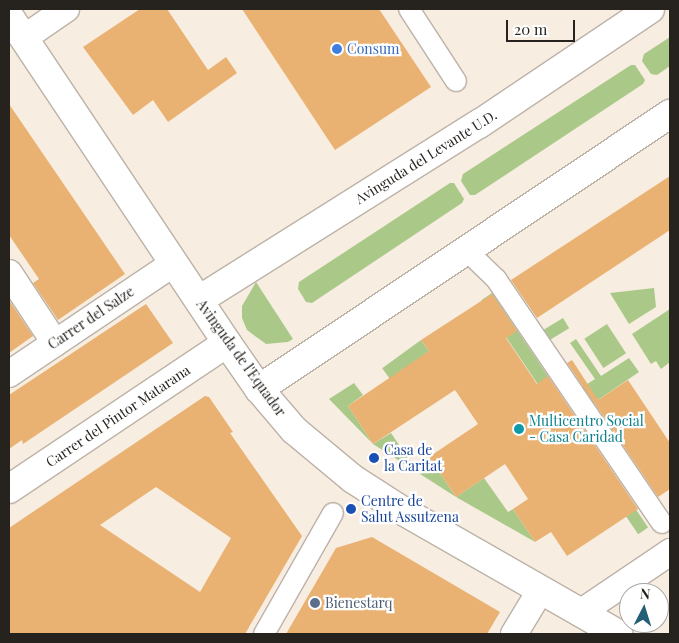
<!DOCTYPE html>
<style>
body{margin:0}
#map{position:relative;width:679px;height:643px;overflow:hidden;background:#f8ede1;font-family:"Playfair Display",serif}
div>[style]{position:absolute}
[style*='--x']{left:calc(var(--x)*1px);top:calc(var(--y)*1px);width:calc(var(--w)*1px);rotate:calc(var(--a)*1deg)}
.green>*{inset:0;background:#aac989;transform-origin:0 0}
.building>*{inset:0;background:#e9b272}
.roads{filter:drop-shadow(1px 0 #bcb2a7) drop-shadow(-1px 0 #bcb2a7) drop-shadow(0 1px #bcb2a7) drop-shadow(0 -1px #bcb2a7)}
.pedestrian>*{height:20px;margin:-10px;padding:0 10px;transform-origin:10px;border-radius:10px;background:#fff}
.minor>*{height:26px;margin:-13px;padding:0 13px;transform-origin:13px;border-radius:13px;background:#fff}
.tertiary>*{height:28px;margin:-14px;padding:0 14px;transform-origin:14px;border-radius:14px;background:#fff}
.dots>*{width:14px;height:14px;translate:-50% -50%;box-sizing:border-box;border:2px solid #fff;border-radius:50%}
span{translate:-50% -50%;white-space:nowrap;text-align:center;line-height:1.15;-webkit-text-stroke:4.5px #fff;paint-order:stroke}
.shop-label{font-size:14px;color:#366cbe}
.left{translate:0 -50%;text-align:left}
.street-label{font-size:14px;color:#26221e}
.culture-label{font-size:14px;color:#0d838f}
.transit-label{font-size:14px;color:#164399}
.service-label{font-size:14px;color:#4e5e75}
.frame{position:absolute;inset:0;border:10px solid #26221e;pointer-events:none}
.north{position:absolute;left:619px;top:583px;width:50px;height:50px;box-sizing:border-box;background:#fff;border:1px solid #a8a7a5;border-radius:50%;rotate:5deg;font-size:14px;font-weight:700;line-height:20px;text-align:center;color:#26221e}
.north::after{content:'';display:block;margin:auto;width:18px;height:22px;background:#236077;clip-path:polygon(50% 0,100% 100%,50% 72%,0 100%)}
.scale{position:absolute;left:506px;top:20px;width:69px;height:22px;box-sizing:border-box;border:2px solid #26221e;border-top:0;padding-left:6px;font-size:15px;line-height:18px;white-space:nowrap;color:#26221e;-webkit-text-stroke:4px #fff;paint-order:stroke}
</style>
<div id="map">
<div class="green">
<i style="clip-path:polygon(670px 37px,670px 66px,657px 75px,651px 74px,642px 61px,644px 54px)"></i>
<i style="clip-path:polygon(631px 65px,635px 65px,645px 80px,643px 84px,475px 195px,470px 195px,461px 181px,463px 174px)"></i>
<i style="clip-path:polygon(450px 183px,454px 183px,464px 199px,462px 203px,312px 303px,306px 302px,298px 289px,299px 282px)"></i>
<i style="clip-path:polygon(256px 282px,293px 339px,288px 342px,266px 344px,247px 330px,242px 318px,242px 306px)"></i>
<i style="clip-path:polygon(654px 288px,656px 307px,629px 324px,610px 293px)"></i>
<i style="left:492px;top:293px;width:101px;height:13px;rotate:56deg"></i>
<i style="clip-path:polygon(670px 309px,670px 362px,661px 369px,656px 361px,651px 364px,632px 334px)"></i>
<i style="left:563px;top:318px;width:12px;height:25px;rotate:59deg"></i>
<i style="left:607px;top:324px;width:35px;height:27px;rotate:57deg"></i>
<i style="clip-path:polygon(576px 339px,601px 376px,629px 358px,639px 372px,592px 404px,581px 388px,595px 379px,570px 343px)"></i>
<i style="left:421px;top:340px;width:14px;height:48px;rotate:54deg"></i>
<i style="clip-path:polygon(354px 383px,363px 395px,348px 406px,373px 444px,391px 433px,414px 467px,429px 457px,456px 497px,484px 478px,508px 512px,513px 509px,535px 542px,456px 497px,373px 444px,329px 399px)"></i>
<i style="left:581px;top:428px;width:120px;height:12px;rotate:56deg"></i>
</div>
<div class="building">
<i style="clip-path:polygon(140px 9px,167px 9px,208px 70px,226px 57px,237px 73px,168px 122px,153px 100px,133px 115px,83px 47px)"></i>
<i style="clip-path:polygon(242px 9px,379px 9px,431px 87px,335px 150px)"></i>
<i style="clip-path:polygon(9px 104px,125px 274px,58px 320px,33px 283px,39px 279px,9px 235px)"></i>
<i style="clip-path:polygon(670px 176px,670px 230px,537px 318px,511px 280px)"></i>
<i style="clip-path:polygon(492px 294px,517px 331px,506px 338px,537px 384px,548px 376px,638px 509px,567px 556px,551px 532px,535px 542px,513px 509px,528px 499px,505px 464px,456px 497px,429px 457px,478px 424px,455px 390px,373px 444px,348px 406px,429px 351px,421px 340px)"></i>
<i style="clip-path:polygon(9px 300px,33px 336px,9px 353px)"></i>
<i style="clip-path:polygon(146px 304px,173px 343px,23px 444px,22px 440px,9px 449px,9px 395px)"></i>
<i style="clip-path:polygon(572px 360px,598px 400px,628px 380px,670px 443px,670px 489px,658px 497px,567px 363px)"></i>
<i style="clip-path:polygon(evenodd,205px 396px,209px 397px,233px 432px,230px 433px,302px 536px,245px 634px,9px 634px,9px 528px,205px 396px,156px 487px,231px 538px,200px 592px,100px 525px,156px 487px)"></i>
<i style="clip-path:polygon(372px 537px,500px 612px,487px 634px,286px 634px,336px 548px)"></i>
</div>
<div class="roads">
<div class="pedestrian">
<i style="--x:409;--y:9;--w:86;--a:56.9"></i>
<i style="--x:466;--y:250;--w:42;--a:44"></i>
<i style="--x:496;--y:279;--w:295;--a:55.8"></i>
<i style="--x:264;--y:634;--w:139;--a:-60.3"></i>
</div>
<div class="minor">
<i style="--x:24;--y:38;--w:51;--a:-34.6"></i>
<i style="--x:9;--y:273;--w:84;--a:56.7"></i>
<i style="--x:9;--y:374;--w:199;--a:-33.9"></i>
<i style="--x:580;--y:613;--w:109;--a:-34.1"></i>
<i style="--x:514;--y:634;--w:50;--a:-58.8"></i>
</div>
<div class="tertiary">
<i style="--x:9;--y:16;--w:393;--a:56.3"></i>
<i style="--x:227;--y:343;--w:56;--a:55.2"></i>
<i style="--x:259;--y:389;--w:54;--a:49.5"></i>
<i style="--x:294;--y:430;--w:77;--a:39.7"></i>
<i style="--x:353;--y:479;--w:54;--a:32.8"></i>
<i style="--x:398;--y:508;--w:254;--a:29.8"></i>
<i style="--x:199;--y:300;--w:331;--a:-32.2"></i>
<i style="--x:479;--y:124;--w:206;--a:-33.9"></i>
<i style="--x:259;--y:389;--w:495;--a:-33.8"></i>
<i style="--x:9;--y:489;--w:262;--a:-33.8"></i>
</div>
</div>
<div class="dots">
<i style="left:337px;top:49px;background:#3f7fe0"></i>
<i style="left:519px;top:429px;background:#0f9aa8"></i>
<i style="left:374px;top:458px;background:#1a4fb4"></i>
<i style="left:351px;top:509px;background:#1a4fb4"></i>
<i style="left:315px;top:603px;background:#5c6f8a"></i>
</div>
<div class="shop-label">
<span class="left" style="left:347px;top:49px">Consum</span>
</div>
<div class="street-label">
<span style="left:426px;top:157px;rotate:-32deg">Avinguda del Levante U.D.</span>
<span style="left:91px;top:318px;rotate:-34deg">Carrer del Salze</span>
<span style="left:241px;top:358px;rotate:54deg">Avinguda de l'Equador</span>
<span style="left:118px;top:416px;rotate:-34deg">Carrer del Pintor Matarana</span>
</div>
<div class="culture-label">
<span class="left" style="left:529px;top:429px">Multicentro Social<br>- Casa Caridad</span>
</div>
<div class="transit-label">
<span class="left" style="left:384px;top:458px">Casa de<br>la Caritat</span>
<span class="left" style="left:361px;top:509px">Centre de<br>Salut Assutzena</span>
</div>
<div class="service-label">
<span class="left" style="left:325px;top:603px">Bienestarq</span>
</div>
<div class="frame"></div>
<div class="north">N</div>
<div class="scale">20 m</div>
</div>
